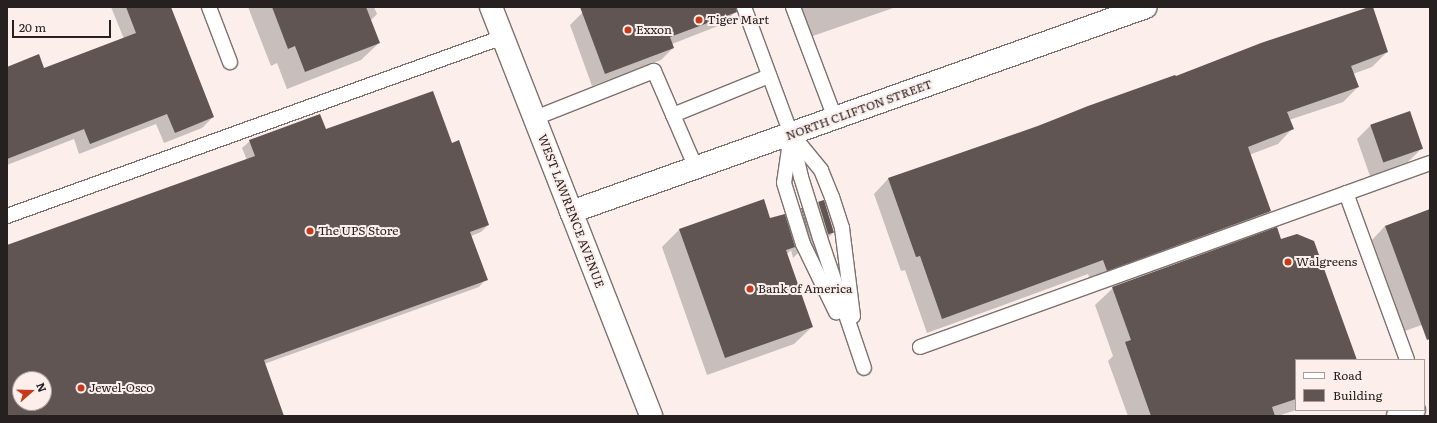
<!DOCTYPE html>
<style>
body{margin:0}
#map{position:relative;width:1437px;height:423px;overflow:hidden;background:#fbeeeb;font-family:Literata,serif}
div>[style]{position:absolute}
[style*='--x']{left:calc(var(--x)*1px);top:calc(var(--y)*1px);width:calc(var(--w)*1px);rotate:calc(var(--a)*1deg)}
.shadow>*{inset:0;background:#0003}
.building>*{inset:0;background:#605553;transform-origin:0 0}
.roads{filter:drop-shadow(1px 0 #7d716e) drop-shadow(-1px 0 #7d716e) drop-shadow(0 1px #7d716e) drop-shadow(0 -1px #7d716e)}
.service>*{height:14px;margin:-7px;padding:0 7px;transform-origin:7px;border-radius:7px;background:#fff}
.minor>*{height:22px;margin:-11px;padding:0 11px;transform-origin:11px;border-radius:11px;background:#fff}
.secondary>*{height:22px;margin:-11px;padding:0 11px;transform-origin:11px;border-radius:11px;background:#fff}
.primary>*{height:22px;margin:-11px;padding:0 11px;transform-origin:11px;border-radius:11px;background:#fff}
.dots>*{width:11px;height:11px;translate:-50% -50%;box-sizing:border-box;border:2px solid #fbeeeb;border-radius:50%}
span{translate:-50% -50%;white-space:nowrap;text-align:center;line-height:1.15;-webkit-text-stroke:4px #fbeeeb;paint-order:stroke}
.poi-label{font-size:12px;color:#262120}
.left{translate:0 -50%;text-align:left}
.street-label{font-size:12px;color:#262120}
.frame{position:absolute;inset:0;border:8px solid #262120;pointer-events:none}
.legend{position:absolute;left:1295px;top:359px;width:130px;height:52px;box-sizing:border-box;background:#fbeeeb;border:1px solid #a69c9a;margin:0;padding:5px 7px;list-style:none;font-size:12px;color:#262120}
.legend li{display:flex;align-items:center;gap:8px;height:20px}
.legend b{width:20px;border:1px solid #a69c9a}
.north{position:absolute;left:12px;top:371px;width:40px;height:40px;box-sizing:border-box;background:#fbeeeb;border:1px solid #a69c9a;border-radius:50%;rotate:70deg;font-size:11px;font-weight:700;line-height:16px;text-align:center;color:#262120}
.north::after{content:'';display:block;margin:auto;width:14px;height:18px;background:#c43a1b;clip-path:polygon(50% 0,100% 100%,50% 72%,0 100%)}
.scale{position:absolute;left:12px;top:20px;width:99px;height:18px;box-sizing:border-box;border:2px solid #262120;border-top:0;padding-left:5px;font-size:12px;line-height:14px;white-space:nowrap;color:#262120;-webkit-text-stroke:3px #fbeeeb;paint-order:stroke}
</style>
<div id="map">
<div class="shadow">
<i style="clip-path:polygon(111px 7px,170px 7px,213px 117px,202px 128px,164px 143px,156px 124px,79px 154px,74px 139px,7px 165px,7px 67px,43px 69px,124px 39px)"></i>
<i style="clip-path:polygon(248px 7px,374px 7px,377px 14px,370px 21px,379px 43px,361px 60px,287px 89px,277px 63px,271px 66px)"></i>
<i style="clip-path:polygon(598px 7px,735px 7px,736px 11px,723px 24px,672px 44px,673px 48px,661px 60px,592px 86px,570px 25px,582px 13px)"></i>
<i style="clip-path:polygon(800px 7px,896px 7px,810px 37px)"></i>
<i style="clip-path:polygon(1387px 52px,1372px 67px,1353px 74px,1358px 87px,1343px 102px,1289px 120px,1292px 129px,1278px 144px,1249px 155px,1270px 211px,1255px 226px,1092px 285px,1088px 274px,927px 333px,905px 270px,901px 271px,874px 194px,888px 179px,1175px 77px)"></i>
<i style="clip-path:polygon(1371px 125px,1422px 148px,1408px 162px,1370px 176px,1357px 139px)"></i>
<i style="clip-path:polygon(evenodd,325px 131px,451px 144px,488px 225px,481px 232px,471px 236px,486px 279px,479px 287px,264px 364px,283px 416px,7px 416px,7px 246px,247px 160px,242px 148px,250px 141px,325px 131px,20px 379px,44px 379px,44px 403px,20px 403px,20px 379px)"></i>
<i style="clip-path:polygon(823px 201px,833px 233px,815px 251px,810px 252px,808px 243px,793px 258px,791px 250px,786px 255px,812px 327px,794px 344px,707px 375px,662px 247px,679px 230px,770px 220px,787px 224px,801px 210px,804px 218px,818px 203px)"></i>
<i style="clip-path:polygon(1430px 210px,1430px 322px,1405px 331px,1372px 240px,1385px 226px)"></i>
<i style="clip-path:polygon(1280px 241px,1356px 360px,1296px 360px,1296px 410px,1278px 416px,1128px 416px,1108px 361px,1113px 356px,1095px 305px,1113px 288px)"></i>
</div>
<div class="building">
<i style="clip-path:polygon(126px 7px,171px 7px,214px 117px,175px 133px,167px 114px,90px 144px,84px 129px,7px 159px,7px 67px,39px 54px,44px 68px,136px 33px)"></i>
<i style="clip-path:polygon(272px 7px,366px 7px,380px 43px,305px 72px,295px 46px,288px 49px)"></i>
<i style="clip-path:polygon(580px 7px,736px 7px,737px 12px,670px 37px,674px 48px,605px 74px)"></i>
<i style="clip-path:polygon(1369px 7px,1373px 7px,1388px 52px,1351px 66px,1359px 87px,1287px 112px,1294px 129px,1248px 147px,1271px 211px,1107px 271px,1103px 260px,942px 319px,920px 256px,916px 257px,888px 178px,1038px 126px,1088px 106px,1175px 75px,1176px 76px,1261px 43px)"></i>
<i style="clip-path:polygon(evenodd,433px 91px,452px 143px,459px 140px,489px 225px,470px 232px,488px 280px,264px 360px,284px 416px,7px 416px,7px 245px,255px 156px,249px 140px,320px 114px,326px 129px,433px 91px,20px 379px,44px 379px,44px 403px,20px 403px,20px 379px)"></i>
<i style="left:1410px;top:111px;width:40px;height:42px;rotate:71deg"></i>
<i style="clip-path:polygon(764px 199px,770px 218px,785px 214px,795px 247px,786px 250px,813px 327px,725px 358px,679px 229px)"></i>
<i style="left:824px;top:200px;width:34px;height:6px;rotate:73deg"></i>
<i style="clip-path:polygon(801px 208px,802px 208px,811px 241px)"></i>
<i style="clip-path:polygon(1430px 209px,1430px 339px,1427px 340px,1385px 226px)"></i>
<i style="clip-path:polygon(1277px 227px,1281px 239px,1297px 234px,1314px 241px,1357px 360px,1296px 360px,1296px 399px,1272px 407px,1275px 416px,1151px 416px,1125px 342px,1131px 340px,1112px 287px)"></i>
</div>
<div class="roads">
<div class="service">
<i style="--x:209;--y:7;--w:59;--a:69.1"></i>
<i style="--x:744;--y:7;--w:135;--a:69.7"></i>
<i style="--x:791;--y:134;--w:44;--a:76.9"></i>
<i style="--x:801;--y:177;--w:64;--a:72.7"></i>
<i style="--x:820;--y:238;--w:137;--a:71.3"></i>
<i style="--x:793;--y:7;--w:119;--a:69.3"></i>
<i style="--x:673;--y:115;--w:104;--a:-22.1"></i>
<i style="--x:535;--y:118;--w:128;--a:-21.6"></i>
<i style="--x:654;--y:71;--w:106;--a:66.6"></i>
<i style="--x:794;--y:137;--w:43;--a:50.7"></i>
<i style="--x:821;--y:170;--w:29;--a:68"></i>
<i style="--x:832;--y:197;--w:33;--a:72"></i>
<i style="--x:842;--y:228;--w:89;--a:82.9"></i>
<i style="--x:790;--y:142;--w:41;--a:98.3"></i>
<i style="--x:784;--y:183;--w:64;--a:72.7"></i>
<i style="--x:803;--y:244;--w:76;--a:64.1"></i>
<i style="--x:1346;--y:193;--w:178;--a:69.9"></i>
<i style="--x:7;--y:216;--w:527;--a:-19.84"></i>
<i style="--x:920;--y:347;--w:542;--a:-19.84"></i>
</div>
<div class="minor">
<i style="--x:571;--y:212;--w:610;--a:-19.62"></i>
</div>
<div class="secondary">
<i style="--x:491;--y:7;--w:439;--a:68.6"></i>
</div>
<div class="primary">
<i style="--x:1398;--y:416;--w:17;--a:-21"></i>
</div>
</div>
<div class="dots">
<i style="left:699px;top:20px;background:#c43a1b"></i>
<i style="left:628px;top:30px;background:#c43a1b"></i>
<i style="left:310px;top:231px;background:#c43a1b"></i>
<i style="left:1288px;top:262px;background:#c43a1b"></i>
<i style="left:750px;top:289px;background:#c43a1b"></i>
<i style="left:81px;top:388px;background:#c43a1b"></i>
</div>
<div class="poi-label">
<span class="left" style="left:707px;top:20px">Tiger Mart</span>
<span class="left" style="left:636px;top:30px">Exxon</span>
<span class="left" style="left:318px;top:231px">The UPS Store</span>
<span class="left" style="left:1296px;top:262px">Walgreens</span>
<span class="left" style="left:758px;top:289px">Bank of America</span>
<span class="left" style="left:89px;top:388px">Jewel-Osco</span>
</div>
<div class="street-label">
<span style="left:859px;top:110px;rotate:-20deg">NORTH CLIFTON STREET</span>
<span style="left:571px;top:211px;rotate:69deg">WEST LAWRENCE AVENUE</span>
</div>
<div class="frame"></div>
<ul class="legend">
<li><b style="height:5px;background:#fff"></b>Road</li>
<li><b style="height:11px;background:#605553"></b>Building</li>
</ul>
<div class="north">N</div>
<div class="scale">20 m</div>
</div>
